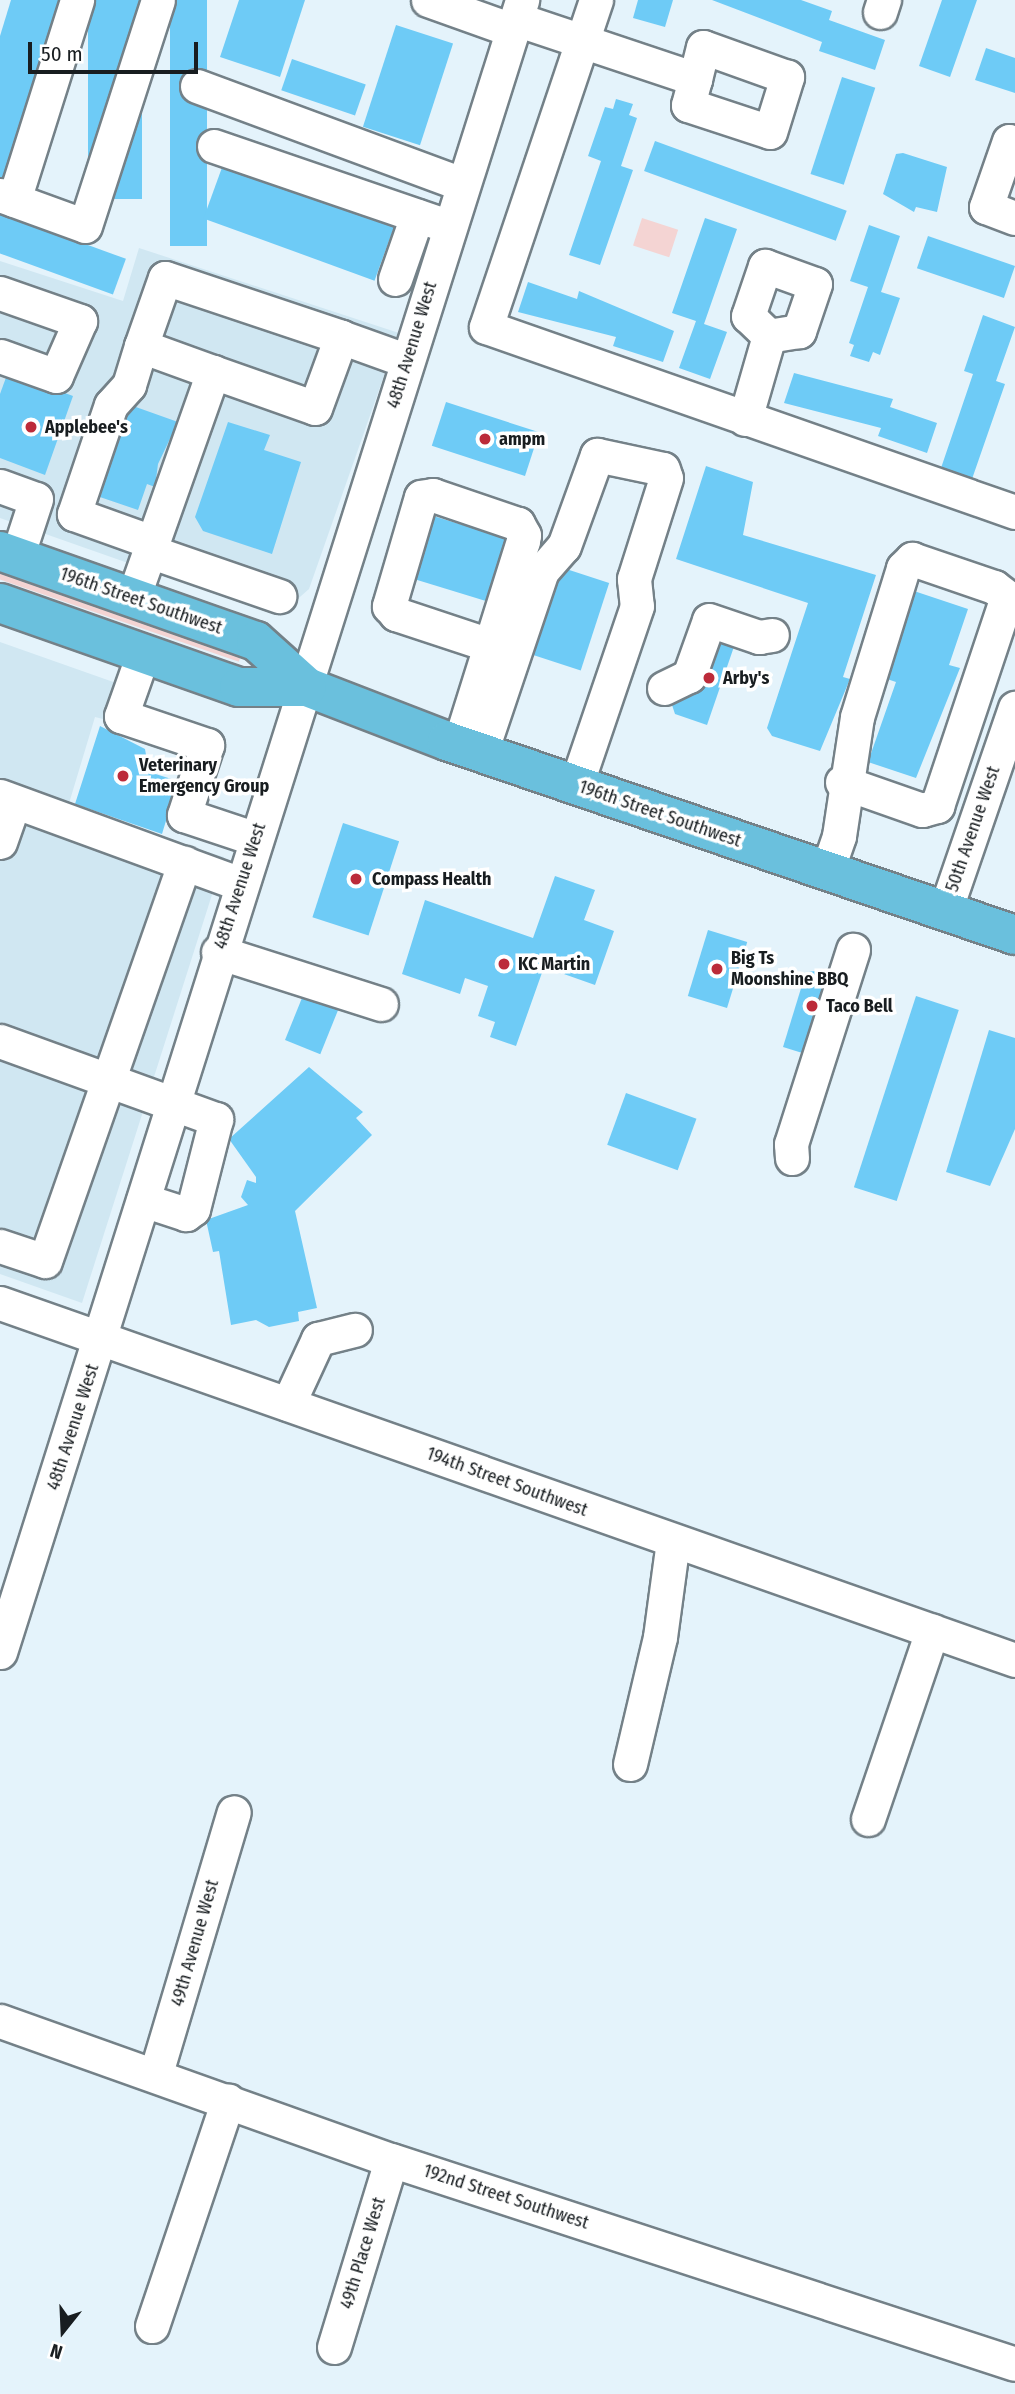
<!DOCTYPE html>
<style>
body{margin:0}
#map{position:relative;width:1015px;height:2394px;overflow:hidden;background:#e4f3fb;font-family:"Fira Sans Condensed",sans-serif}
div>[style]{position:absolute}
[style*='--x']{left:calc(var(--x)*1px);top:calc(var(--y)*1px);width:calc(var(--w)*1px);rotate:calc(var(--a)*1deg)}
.built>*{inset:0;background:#d0e7f2}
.green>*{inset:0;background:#f4d4d3;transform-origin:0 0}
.building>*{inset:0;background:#6ecbf6;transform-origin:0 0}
.roads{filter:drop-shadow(2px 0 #748188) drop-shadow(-2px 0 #748188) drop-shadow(0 2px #748188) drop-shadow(0 -2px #748188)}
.minor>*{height:33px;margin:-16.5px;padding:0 16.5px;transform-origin:16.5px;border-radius:16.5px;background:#fff}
.major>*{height:38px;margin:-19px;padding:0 19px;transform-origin:19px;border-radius:19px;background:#6ac0dd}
.dots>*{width:19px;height:19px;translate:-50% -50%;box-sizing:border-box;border:4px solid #fff;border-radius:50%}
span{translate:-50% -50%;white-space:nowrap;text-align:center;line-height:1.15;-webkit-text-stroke:7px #fff;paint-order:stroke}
.street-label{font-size:18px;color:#181d20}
.poi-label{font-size:18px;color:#181d20;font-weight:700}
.left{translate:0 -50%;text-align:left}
.north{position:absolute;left:28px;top:2296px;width:70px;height:70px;-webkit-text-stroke:5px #fff;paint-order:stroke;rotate:198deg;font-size:19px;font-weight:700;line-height:28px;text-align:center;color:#181d20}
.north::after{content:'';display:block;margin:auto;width:24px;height:32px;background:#181d20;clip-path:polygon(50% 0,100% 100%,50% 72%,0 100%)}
.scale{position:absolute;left:28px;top:42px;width:170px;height:32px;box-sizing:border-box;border:4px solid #181d20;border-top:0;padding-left:9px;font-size:21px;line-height:24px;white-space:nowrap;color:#181d20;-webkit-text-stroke:5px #fff;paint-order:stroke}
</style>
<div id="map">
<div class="built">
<i style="clip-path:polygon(139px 248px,399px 333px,309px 589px,284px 611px,270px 613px,0 518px,0 261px,123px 301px)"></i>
<i style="clip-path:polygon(0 642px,119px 684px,107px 720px,95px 717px,67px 810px,224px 857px,82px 1303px,0 1274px)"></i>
</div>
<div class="green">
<i style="left:642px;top:218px;width:38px;height:29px;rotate:18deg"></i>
<i style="left:0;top:569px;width:256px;height:10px;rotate:19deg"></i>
</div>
<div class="building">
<i style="clip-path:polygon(11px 0,65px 0,8px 183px,0 180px,0 36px)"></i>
<i style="left:88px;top:0;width:54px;height:199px"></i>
<i style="left:170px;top:0;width:37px;height:246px"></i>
<i style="clip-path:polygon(239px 0,305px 0,280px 77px,220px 57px)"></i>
<i style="clip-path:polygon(638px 0,673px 0,665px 27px,633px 18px)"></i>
<i style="clip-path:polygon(712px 0,801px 0,832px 11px,829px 20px,885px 40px,875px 70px,819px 51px,822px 42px)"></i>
<i style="clip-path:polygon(942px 0,977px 0,950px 77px,919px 66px)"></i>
<i style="left:396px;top:25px;width:60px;height:107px;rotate:18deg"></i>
<i style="clip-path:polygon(986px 48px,1015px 58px,1015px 93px,975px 80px)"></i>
<i style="left:292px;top:59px;width:78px;height:33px;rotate:19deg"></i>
<i style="left:842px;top:77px;width:35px;height:102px;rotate:18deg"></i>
<i style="clip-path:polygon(616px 99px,633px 104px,629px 115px,637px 118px,621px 166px,633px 170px,600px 265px,569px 255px,601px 161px,588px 156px,605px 107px,613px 109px)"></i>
<i style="left:655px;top:141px;width:204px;height:32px;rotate:20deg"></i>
<i style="clip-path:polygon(903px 153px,947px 167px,937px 212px,916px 207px,914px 212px,883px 194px,896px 154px)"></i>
<i style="left:224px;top:162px;width:182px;height:60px;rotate:20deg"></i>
<i style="left:0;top:213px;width:134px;height:38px;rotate:20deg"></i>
<i style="clip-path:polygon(705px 218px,737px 229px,704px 324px,727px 332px,710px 379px,679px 368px,696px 321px,672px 313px)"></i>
<i style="clip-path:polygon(869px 225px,900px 236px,881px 292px,900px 298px,880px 355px,873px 352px,869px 362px,850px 356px,854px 345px,849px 343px,868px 287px,850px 281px)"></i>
<i style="left:928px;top:236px;width:92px;height:34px;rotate:19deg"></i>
<i style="clip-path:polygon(528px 282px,577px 299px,579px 291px,674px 331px,663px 362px,613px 346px,616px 337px,518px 312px)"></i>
<i style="clip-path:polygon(983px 315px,1015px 327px,996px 381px,1005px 384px,972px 479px,941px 468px,973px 374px,964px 371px)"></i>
<i style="clip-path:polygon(8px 372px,73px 396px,45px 475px,0 458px,0 394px)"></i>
<i style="clip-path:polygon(794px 373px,893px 399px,890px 407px,937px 423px,927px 453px,878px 436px,881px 428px,784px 403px)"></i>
<i style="left:446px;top:402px;width:98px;height:46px;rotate:18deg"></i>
<i style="clip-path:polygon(133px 406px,178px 422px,158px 464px,155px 487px,147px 484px,138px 510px,94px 495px,123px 410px)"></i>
<i style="clip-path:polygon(228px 422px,270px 435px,264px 450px,301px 462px,272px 554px,203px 531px,195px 517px)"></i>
<i style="clip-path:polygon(706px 466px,753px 482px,743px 535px,876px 575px,843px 677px,850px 679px,820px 751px,772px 736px,767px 728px,808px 603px,676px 559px)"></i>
<i style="left:430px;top:515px;width:88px;height:66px;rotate:17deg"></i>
<i style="left:554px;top:565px;width:58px;height:92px;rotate:18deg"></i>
<i style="clip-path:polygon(905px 588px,968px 609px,949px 665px,960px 668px,916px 778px,868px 762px,896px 682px,875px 675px)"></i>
<i style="clip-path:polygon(713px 631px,738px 635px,707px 725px,675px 714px,672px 705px)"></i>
<i style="clip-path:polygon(100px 726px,145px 749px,149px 772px,178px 781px,162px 834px,75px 804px)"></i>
<i style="left:343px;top:823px;width:59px;height:99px;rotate:18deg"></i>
<i style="clip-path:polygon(555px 876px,595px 890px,584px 920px,614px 931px,595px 985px,544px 967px,516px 1046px,490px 1037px,495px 1022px,478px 1016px,488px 986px,465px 978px,460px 994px,402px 974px,425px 900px,533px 938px)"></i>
<i style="left:708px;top:930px;width:41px;height:69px;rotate:17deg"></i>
<i style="clip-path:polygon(816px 971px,829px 975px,812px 1056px,783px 1047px,806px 972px)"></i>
<i style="left:306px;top:988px;width:38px;height:56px;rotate:22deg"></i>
<i style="left:916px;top:996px;width:45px;height:201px;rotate:18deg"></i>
<i style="clip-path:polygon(989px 1030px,1015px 1038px,1015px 1129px,990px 1186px,946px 1172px)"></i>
<i style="clip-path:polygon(309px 1067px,363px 1112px,356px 1118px,372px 1135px,295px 1211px,317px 1308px,298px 1312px,299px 1321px,269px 1327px,256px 1320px,231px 1325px,219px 1251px,213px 1252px,206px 1220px,248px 1205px,241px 1197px,247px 1180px,256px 1183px,256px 1177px,229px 1139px)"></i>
<i style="left:626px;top:1093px;width:75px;height:55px;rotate:20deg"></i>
</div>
<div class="roads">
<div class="minor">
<i style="--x:428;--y:0;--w:89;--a:19.7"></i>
<i style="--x:596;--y:0;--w:345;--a:108.6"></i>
<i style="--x:486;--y:327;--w:560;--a:19.28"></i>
<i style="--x:880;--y:12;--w:13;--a:-72"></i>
<i style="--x:516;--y:19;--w:189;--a:18.5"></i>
<i style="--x:695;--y:79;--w:27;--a:105"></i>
<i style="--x:688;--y:105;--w:86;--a:18.2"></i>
<i style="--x:770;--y:132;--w:58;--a:-72.8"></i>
<i style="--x:787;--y:77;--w:89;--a:-160.3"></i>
<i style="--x:703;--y:47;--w:33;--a:104"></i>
<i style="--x:197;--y:86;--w:283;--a:20.3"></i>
<i style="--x:1015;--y:143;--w:6;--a:-162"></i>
<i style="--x:1009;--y:141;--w:70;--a:109.2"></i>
<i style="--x:986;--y:207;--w:31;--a:21"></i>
<i style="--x:214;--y:146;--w:247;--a:18.9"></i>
<i style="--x:0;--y:195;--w:90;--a:20"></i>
<i style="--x:85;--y:226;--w:237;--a:-72.1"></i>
<i style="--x:14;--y:200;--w:210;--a:-72.5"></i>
<i style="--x:395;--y:279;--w:67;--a:-70.8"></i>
<i style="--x:0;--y:293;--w:85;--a:19.3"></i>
<i style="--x:80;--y:321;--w:60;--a:113.6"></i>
<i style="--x:56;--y:376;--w:59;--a:-160.3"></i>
<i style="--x:141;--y:346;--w:72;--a:-70.6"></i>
<i style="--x:165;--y:278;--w:186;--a:18.5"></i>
<i style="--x:745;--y:419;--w:86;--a:-73.9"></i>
<i style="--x:769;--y:336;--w:29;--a:-136"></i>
<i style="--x:748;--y:316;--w:53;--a:-71.2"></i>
<i style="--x:765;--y:266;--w:53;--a:19.8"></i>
<i style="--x:815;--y:284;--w:50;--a:108.8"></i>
<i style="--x:799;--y:331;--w:30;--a:171"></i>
<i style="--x:0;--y:486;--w:38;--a:20"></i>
<i style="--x:36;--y:499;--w:61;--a:108.1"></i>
<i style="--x:152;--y:542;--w:83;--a:-160.3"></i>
<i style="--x:74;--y:514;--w:115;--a:-71.3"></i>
<i style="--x:111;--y:405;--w:27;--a:-48"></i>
<i style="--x:129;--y:385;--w:41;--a:-72.9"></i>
<i style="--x:141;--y:346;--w:77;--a:19.9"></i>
<i style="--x:149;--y:551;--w:138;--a:19.1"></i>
<i style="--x:133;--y:598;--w:240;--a:-70.5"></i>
<i style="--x:213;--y:372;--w:108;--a:19.4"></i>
<i style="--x:315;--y:408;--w:76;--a:-69.9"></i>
<i style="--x:341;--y:337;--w:68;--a:19.8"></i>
<i style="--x:143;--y:654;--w:66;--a:109.5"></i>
<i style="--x:121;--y:716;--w:91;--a:18.6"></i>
<i style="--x:207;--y:745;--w:74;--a:108.2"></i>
<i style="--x:184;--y:815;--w:76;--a:18.4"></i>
<i style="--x:664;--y:688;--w:28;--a:-26"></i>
<i style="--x:689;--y:676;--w:59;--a:-70.3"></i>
<i style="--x:709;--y:620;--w:53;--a:18.8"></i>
<i style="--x:759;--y:637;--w:13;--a:-9"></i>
<i style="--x:459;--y:745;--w:214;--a:-72.6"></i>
<i style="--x:523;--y:541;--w:6;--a:-81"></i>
<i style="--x:524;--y:535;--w:13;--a:-119"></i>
<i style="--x:518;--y:524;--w:90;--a:-161.2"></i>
<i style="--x:433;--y:495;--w:12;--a:171"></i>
<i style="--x:421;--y:497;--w:114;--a:106.4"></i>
<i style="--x:389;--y:606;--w:11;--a:49"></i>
<i style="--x:396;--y:614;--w:99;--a:18.3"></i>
<i style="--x:481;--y:752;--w:191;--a:-71.4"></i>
<i style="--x:542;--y:571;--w:33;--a:-49"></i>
<i style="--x:564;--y:546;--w:97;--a:-70.1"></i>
<i style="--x:597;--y:455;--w:67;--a:12"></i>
<i style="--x:663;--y:469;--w:9;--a:72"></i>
<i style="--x:666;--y:478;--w:106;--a:107.6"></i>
<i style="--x:634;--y:579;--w:27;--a:84"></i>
<i style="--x:637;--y:606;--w:189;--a:108.8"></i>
<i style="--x:842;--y:782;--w:85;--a:19.3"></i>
<i style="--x:922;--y:810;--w:16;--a:-15"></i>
<i style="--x:937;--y:806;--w:217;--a:-71.5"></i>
<i style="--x:0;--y:796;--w:257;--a:20.1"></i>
<i style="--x:0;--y:842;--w:42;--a:-70.7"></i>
<i style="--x:827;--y:871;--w:37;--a:-71"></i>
<i style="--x:839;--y:836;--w:120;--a:-81.4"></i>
<i style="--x:857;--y:717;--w:156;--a:-72.8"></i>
<i style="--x:903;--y:568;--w:13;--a:-45"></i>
<i style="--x:912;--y:559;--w:87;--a:18.9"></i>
<i style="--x:994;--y:587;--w:26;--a:37"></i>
<i style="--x:945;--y:911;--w:215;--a:-71"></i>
<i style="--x:218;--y:952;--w:171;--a:17.7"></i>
<i style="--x:0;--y:1041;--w:230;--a:19.9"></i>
<i style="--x:216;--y:1119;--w:93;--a:104.3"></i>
<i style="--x:193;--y:1209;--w:9;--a:144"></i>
<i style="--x:186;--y:1214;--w:45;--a:-162"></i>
<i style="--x:792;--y:1158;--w:14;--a:-94"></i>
<i style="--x:791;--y:1144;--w:204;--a:-72.3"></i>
<i style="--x:0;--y:1246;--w:47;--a:18.4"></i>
<i style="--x:45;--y:1261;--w:422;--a:-70.7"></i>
<i style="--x:0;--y:1303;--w:1076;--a:19.38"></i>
<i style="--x:288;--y:1404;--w:72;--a:-65.2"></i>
<i style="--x:318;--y:1339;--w:38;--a:-14"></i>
<i style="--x:0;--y:1652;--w:1733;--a:-72.46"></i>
<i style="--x:630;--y:1764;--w:130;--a:-76.7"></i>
<i style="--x:660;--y:1637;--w:97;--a:-82.3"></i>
<i style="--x:868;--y:1819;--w:199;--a:-71.2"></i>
<i style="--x:0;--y:2021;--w:415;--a:19.6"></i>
<i style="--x:391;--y:2160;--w:656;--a:18.1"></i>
<i style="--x:156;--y:2073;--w:272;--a:-73.4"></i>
<i style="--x:152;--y:2326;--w:238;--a:-71.4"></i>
<i style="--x:334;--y:2347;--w:195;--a:-73"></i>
</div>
<div class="major">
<i style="--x:0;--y:551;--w:271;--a:19.4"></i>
<i style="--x:256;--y:641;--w:69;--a:42"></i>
<i style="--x:307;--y:687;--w:150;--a:21.1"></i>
<i style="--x:447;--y:741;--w:600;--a:18.86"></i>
<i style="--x:0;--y:603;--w:253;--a:19.4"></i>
<i style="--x:239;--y:687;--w:68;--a:0"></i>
</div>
</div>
<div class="dots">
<i style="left:31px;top:427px;background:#bc2b3a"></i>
<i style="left:485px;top:439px;background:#bc2b3a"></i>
<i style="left:709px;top:678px;background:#bc2b3a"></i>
<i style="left:123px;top:776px;background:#bc2b3a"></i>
<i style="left:356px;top:879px;background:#bc2b3a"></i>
<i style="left:504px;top:964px;background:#bc2b3a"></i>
<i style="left:717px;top:969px;background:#bc2b3a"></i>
<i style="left:812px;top:1006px;background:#bc2b3a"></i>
</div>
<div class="street-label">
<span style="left:412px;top:345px;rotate:-73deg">48th Avenue West</span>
<span style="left:141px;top:601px;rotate:19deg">196th Street Southwest</span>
<span style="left:660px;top:814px;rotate:19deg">196th Street Southwest</span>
<span style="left:973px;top:829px;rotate:-71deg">50th Avenue West</span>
<span style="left:240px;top:886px;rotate:-72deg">48th Avenue West</span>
<span style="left:73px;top:1427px;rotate:-72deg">48th Avenue West</span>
<span style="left:507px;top:1482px;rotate:20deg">194th Street Southwest</span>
<span style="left:195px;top:1943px;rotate:-74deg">49th Avenue West</span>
<span style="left:506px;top:2197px;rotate:18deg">192nd Street Southwest</span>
<span style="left:363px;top:2253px;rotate:-73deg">49th Place West</span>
</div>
<div class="poi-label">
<span class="left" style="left:45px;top:427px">Applebee's</span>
<span class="left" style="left:499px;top:439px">ampm</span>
<span class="left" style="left:723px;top:678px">Arby's</span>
<span class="left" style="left:139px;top:776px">Veterinary<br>Emergency Group</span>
<span class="left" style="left:372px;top:879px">Compass Health</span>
<span class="left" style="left:731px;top:969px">Big Ts<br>Moonshine BBQ</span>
<span class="left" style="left:518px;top:964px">KC Martin</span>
<span class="left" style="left:826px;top:1006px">Taco Bell</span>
</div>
<div class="north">N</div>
<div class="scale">50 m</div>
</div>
